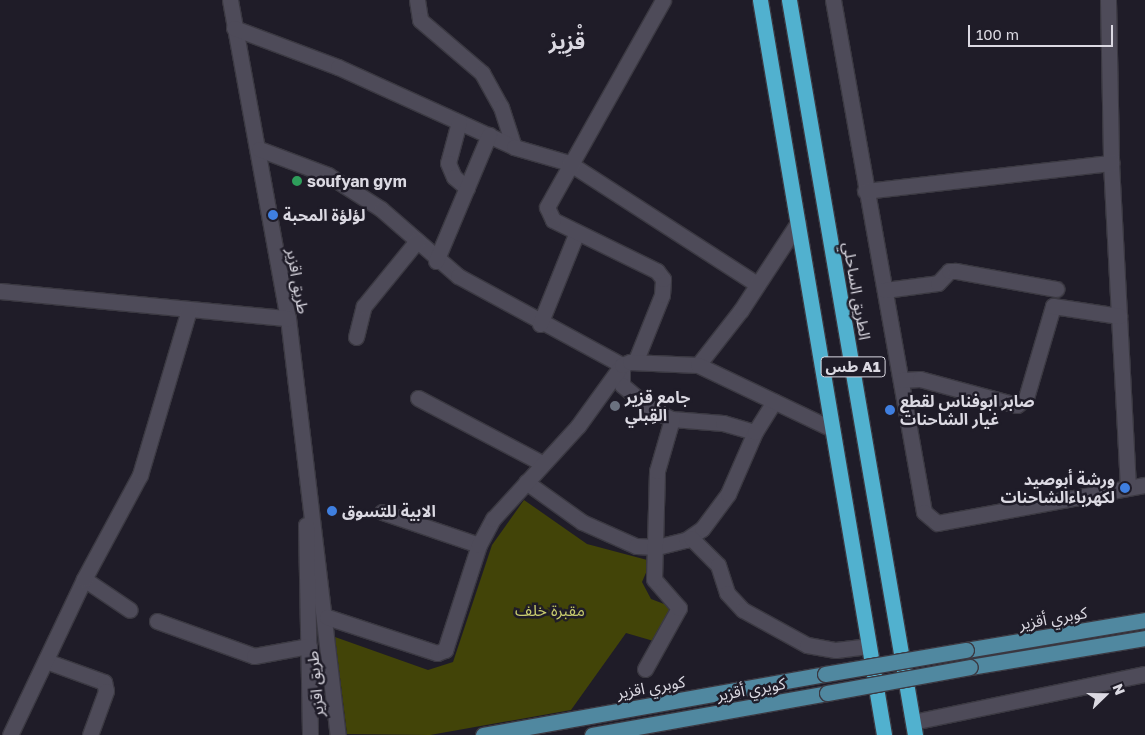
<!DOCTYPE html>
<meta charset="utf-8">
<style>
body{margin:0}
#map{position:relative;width:1145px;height:735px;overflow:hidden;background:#1f1c28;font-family:"Golos Text","Noto Sans Arabic",sans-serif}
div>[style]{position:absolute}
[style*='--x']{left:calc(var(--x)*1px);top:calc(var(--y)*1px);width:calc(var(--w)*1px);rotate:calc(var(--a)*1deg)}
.green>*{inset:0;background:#424408}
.roads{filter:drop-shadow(1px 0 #3b3942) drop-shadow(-1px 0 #3b3942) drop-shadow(0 1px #3b3942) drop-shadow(0 -1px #3b3942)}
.minor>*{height:15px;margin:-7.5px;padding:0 7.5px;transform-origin:7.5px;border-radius:7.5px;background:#4e4b59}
.major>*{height:15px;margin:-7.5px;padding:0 7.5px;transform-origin:7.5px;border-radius:7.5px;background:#5088a0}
.highway>*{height:15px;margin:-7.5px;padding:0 7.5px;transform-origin:7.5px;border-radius:7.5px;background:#51b1cf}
.bridges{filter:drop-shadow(1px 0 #3b3942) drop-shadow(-1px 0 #3b3942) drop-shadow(0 1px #3b3942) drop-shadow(0 -1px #3b3942)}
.major-bridge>*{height:15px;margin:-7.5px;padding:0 7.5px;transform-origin:7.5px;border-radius:7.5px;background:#5088a0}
.dots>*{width:14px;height:14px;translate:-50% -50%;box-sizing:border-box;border:2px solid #1f1c28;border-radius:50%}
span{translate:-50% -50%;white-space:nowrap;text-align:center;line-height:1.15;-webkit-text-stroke:5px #1f1c28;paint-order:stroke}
.shield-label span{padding:1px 4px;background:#1f1c28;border:1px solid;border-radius:4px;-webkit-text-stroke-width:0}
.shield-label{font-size:15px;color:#dbd9e2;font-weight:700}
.poi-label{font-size:16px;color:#dbd9e2;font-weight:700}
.left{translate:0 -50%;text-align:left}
.right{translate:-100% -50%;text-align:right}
.street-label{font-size:16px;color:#dbd9e2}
.park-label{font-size:16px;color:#c7ca6d}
.district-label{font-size:21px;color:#dbd9e2;font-weight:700}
.north{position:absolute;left:1080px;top:670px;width:50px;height:50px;-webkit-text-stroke:4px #1f1c28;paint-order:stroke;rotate:68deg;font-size:14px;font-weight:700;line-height:20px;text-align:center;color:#dbd9e2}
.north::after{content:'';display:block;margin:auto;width:18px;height:22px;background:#dbd9e2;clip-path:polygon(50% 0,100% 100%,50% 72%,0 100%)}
.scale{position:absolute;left:968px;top:25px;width:145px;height:22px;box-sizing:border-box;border:2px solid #dbd9e2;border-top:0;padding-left:6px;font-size:15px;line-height:18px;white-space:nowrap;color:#dbd9e2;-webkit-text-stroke:4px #1f1c28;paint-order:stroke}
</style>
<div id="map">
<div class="green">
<i style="clip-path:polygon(524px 500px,587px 544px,651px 561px,642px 582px,651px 599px,672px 607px,657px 642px,626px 633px,571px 710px,430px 735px,347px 734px,335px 637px,428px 670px,453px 662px,492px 545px)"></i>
</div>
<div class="roads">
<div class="minor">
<i style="--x:230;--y:0;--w:323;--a:79.7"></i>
<i style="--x:288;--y:318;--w:420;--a:83.2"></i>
<i style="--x:417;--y:0;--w:20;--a:81"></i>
<i style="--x:420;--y:20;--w:82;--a:40.5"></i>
<i style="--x:482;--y:73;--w:39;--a:61"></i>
<i style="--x:501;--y:107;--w:42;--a:72"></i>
<i style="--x:833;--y:0;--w:520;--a:79.92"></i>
<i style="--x:924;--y:512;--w:17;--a:40"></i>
<i style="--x:937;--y:523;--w:211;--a:-10.4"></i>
<i style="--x:1108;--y:0;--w:163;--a:88.9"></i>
<i style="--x:1111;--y:163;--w:325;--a:87"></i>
<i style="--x:234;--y:28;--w:111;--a:20.6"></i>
<i style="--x:338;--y:67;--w:193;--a:24.4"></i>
<i style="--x:514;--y:147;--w:57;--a:16.2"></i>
<i style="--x:569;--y:163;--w:224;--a:32.8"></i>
<i style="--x:459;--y:122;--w:42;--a:105"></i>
<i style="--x:448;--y:163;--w:15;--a:67"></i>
<i style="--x:454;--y:177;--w:17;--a:40"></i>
<i style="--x:259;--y:149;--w:74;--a:20.6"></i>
<i style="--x:328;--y:175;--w:63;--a:32.7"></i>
<i style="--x:381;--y:209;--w:102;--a:41"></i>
<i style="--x:458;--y:276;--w:187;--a:28.5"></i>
<i style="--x:865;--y:191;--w:248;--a:-6.5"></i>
<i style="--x:436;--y:261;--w:137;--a:-67.2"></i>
<i style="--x:885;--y:290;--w:53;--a:-7.5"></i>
<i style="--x:938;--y:283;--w:16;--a:-47"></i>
<i style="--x:949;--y:271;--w:7;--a:0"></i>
<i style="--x:956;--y:271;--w:102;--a:10.2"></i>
<i style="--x:0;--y:291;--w:289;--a:5.4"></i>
<i style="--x:540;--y:324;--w:99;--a:-68.1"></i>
<i style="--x:356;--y:337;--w:32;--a:-76"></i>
<i style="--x:364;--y:306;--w:84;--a:-50.8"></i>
<i style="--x:636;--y:360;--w:70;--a:-68.2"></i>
<i style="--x:662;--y:295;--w:16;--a:-86"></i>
<i style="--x:663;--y:279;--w:10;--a:-127"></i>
<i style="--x:657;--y:271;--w:116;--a:-153.9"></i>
<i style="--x:553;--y:220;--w:14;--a:-115"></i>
<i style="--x:547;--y:207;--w:237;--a:-60.7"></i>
<i style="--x:622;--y:365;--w:20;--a:90"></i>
<i style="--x:622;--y:385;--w:35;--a:40"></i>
<i style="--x:649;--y:408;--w:25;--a:26"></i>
<i style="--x:672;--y:419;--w:51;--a:4.5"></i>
<i style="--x:723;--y:423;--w:33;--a:16"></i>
<i style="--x:698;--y:365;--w:70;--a:-52"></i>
<i style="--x:741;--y:310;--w:104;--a:-56.8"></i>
<i style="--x:901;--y:380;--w:19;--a:-3"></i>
<i style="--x:920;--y:379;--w:100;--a:15"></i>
<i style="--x:1017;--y:405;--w:11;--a:-38"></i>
<i style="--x:1026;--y:398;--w:96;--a:-73.6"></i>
<i style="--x:1053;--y:306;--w:67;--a:8.6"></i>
<i style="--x:418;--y:398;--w:140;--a:27.7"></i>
<i style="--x:526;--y:482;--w:69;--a:35.5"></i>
<i style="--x:582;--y:522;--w:59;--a:24"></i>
<i style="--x:636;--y:546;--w:21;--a:3"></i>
<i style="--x:657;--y:547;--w:30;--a:-14"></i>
<i style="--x:686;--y:540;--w:19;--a:-35"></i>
<i style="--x:702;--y:529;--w:44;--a:-53.4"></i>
<i style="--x:728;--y:494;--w:68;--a:-66.5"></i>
<i style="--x:755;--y:432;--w:36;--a:-58"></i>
<i style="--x:382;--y:512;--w:102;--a:18.8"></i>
<i style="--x:306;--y:525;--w:210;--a:88.9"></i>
<i style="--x:691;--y:538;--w:38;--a:45"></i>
<i style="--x:718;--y:565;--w:29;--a:72"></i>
<i style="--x:727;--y:593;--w:23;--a:47"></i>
<i style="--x:743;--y:610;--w:73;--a:28.7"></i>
<i style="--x:807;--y:645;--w:29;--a:10"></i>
<i style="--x:836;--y:650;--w:32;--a:-7"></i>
<i style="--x:84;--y:579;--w:55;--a:34"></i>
<i style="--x:327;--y:617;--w:116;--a:18.1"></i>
<i style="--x:437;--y:653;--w:9;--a:-21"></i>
<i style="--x:445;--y:650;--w:110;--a:-72.1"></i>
<i style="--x:479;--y:545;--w:30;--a:-62"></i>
<i style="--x:493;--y:519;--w:126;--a:-47.6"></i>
<i style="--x:578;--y:426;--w:75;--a:-54.2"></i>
<i style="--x:622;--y:365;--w:9;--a:-21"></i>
<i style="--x:630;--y:362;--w:68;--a:2.5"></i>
<i style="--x:698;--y:365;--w:148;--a:25.5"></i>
<i style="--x:157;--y:621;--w:103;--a:19.8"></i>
<i style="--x:254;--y:656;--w:56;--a:-10.3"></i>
<i style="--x:46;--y:661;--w:62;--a:19.9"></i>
<i style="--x:104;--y:682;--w:9;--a:77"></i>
<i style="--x:106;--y:691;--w:47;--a:110"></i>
<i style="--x:645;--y:669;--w:70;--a:-60.9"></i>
<i style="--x:679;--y:608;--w:38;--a:-131"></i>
<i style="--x:654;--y:579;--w:108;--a:-88.4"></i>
<i style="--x:657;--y:471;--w:54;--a:-73.9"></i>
<i style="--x:913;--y:722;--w:237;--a:-11.7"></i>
<i style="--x:10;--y:735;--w:173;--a:-64.6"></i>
<i style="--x:84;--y:579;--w:118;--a:-61.7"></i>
<i style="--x:140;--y:475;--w:172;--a:-73.5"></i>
</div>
<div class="major">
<i style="--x:966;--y:650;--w:181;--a:-9.5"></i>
<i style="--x:970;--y:667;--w:177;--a:-9.4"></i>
<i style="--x:483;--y:735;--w:347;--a:-10.1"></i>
<i style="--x:592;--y:735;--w:239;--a:-10.1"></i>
</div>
<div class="highway">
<i style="--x:760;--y:0;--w:745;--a:80.42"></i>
<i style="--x:789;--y:0;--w:746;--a:80.27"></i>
</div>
</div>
<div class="bridges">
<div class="major-bridge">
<i style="--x:825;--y:674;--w:143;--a:-9.7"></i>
<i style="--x:827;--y:693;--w:145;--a:-10.3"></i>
</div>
</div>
<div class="dots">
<i style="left:297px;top:181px;background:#2e9e5b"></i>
<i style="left:273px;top:215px;background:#3f7fe0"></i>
<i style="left:615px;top:406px;background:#6b7280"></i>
<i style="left:890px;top:410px;background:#3f7fe0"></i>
<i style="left:1125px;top:488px;background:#3f7fe0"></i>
<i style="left:332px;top:511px;background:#3f7fe0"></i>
</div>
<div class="shield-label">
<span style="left:853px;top:367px">طس A1</span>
</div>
<div class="poi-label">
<span class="left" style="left:307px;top:181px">soufyan gym</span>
<span class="left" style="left:283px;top:215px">لؤلؤة المحبة</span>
<span class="left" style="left:625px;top:406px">جامع قزير<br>القِبلي</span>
<span class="left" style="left:900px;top:410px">صابر ابوفناس لقطع<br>غيار الشاحنات</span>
<span class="right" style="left:1115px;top:488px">ورشة أبوصيد<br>لكهرباءالشاحنات</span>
<span class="left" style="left:342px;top:511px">الابية للتسوق</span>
</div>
<div class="street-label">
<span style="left:298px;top:281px;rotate:80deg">طريق اقزير</span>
<span style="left:857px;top:291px;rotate:80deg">الطريق الساحلي</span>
<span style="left:1053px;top:618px;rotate:-10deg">كوبري أقزير</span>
<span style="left:315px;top:684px;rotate:-95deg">طريق اقزير</span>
<span style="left:651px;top:687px;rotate:-10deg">كوبري اقزير</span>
<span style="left:751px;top:689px;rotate:-10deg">كويري أقزير</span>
</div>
<div class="park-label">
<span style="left:550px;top:610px">مقبرة خلف</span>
</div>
<div class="district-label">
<span style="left:567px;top:41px">قْزِيرْ</span>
</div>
<div class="north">N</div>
<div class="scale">100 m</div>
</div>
